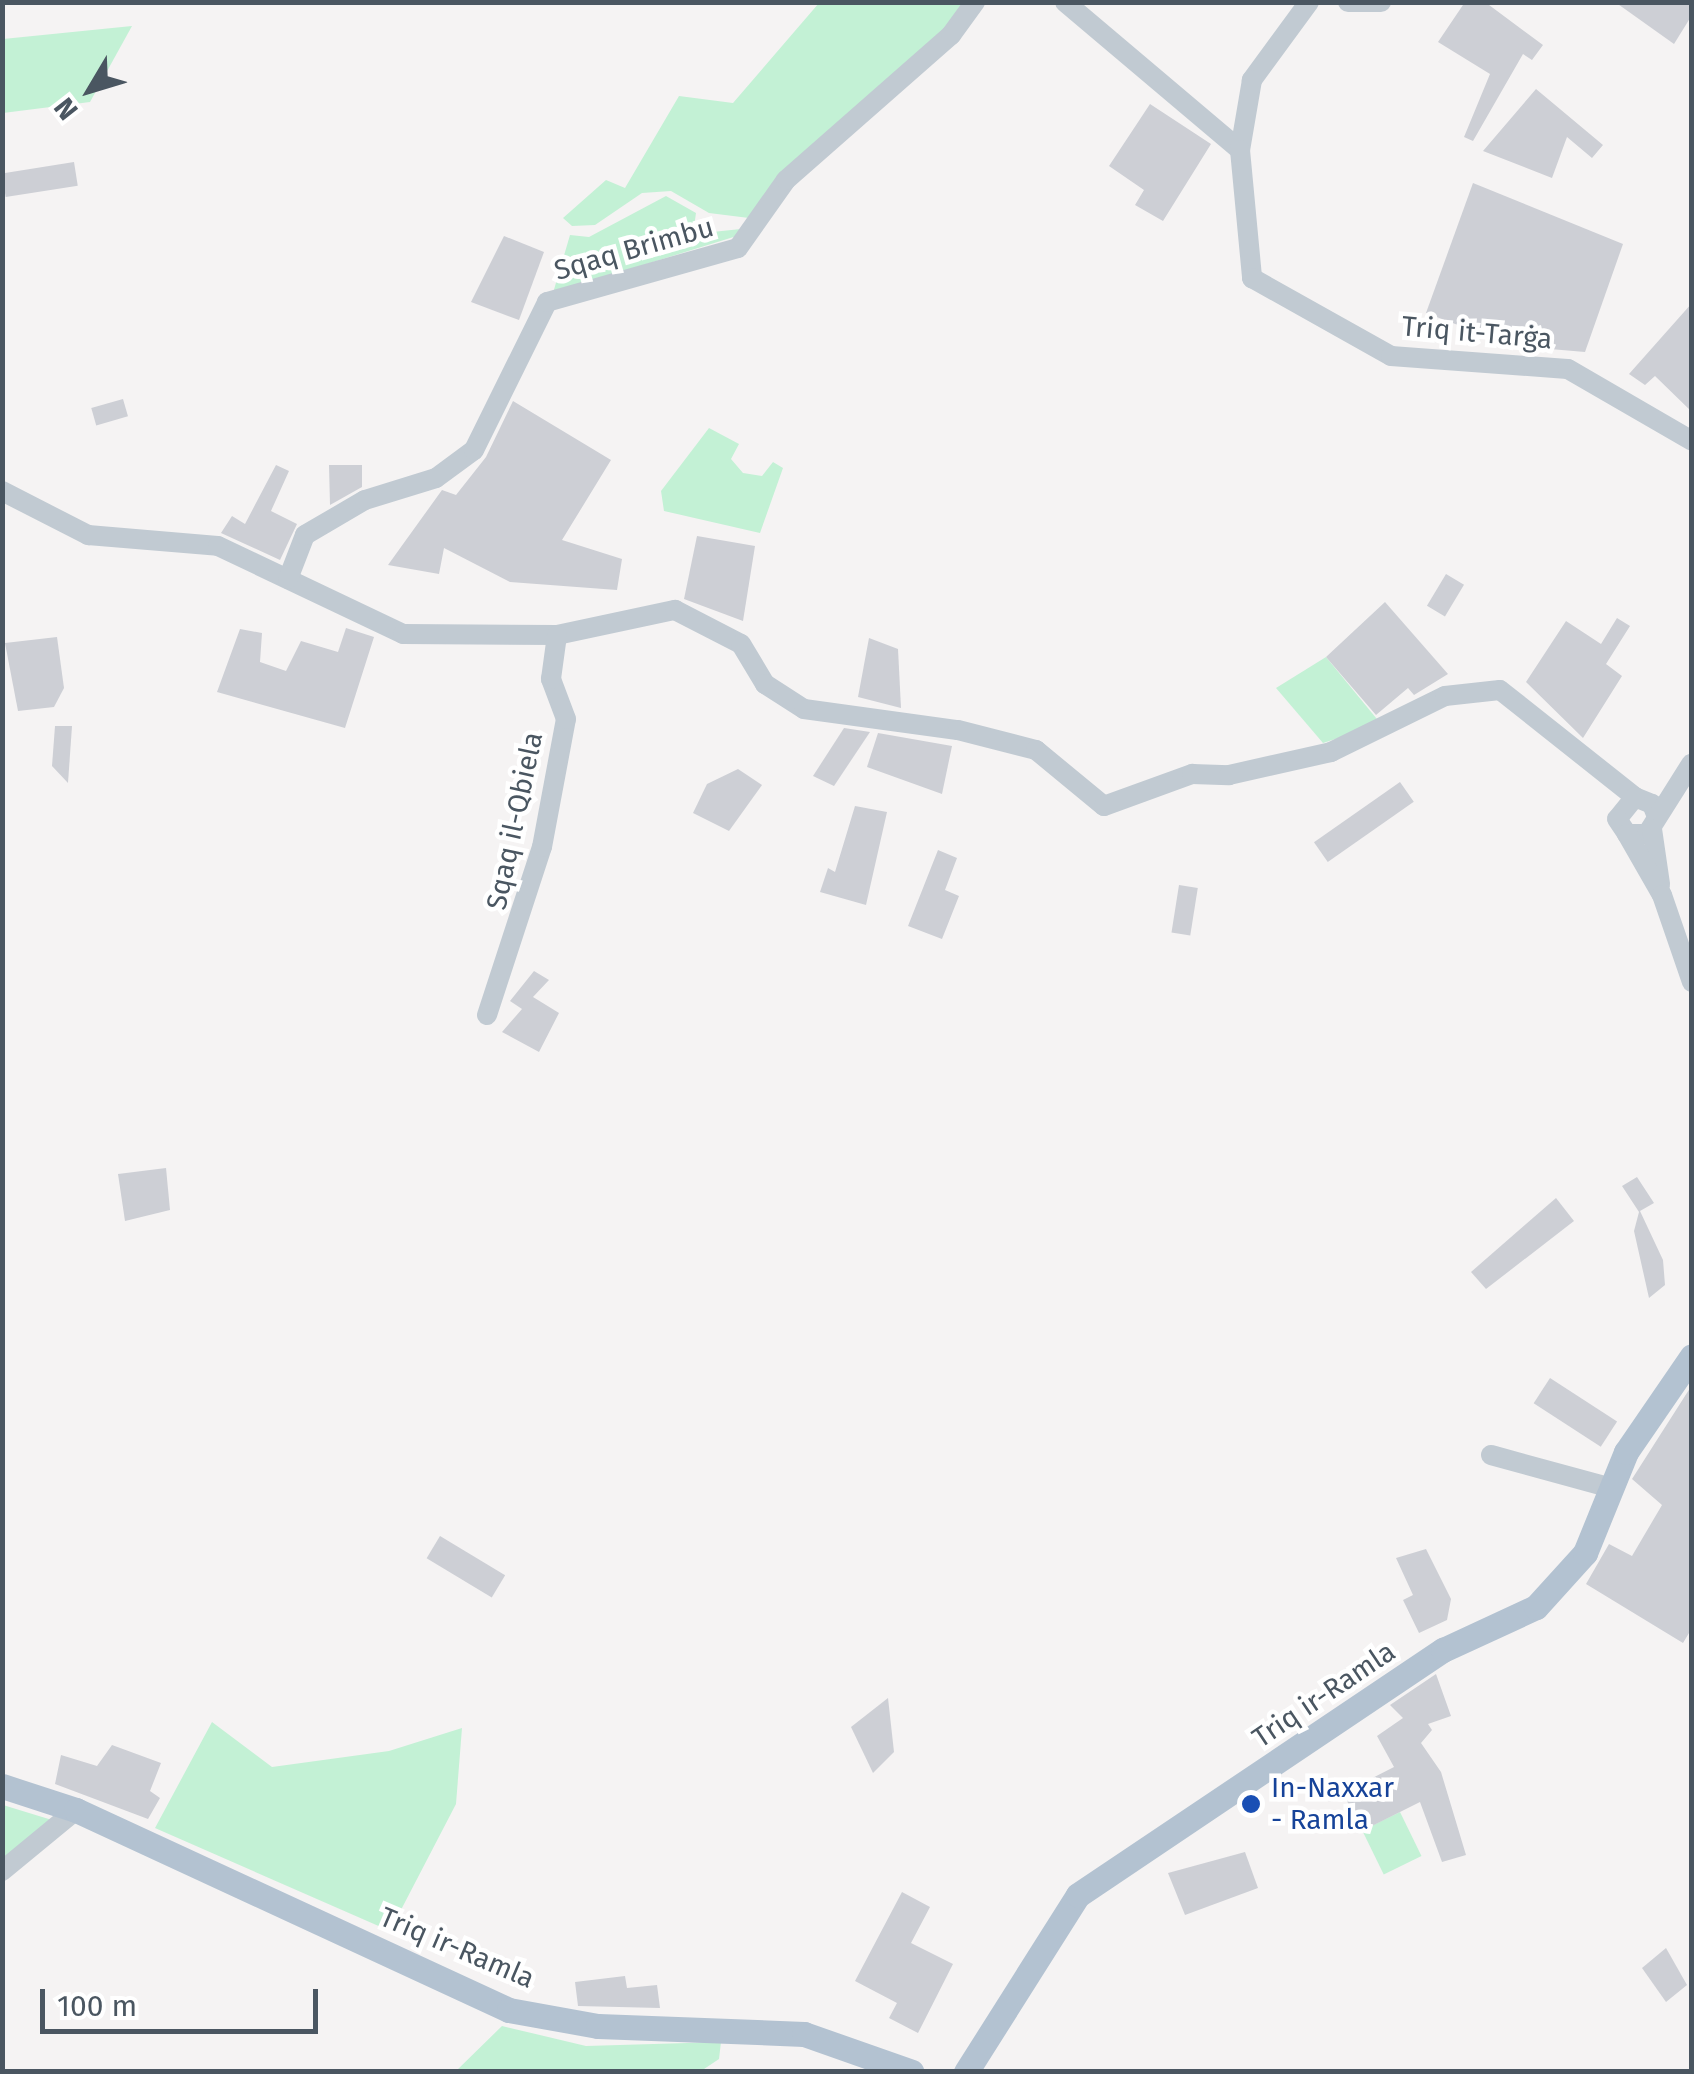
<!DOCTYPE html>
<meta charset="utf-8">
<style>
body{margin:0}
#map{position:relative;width:1694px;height:2074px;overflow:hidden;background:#f5f3f3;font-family:"Fira Sans",sans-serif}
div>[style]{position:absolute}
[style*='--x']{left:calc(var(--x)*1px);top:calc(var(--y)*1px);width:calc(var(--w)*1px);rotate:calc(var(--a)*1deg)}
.green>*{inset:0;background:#c3f1d5;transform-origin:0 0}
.building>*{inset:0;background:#cdcfd5;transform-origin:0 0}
.minor>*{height:20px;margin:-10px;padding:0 10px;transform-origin:10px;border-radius:10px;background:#c1cad2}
.major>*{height:25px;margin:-12.5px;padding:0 12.5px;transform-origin:12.5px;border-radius:12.5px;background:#b3c2d1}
.dots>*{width:28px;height:28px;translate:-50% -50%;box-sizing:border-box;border:5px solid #fff;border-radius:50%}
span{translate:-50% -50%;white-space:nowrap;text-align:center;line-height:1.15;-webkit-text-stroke:9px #fff;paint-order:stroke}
.street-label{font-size:28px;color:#4a5661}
.transit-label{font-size:28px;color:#164399}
.left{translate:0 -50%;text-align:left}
.frame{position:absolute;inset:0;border:5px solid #4a5661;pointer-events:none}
.north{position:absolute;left:40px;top:40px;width:100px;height:100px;-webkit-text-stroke:8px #fff;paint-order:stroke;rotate:232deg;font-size:28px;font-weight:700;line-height:40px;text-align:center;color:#4a5661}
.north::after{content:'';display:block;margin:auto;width:35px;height:45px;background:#4a5661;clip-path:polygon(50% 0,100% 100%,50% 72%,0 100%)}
.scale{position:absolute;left:40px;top:1989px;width:278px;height:45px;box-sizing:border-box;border:5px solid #4a5661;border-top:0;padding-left:12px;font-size:30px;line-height:35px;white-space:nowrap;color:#4a5661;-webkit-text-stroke:8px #fff;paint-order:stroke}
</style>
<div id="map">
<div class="green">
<i style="clip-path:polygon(819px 3px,969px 3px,943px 37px,780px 176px,749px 218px,709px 213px,671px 191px,642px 193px,595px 225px,572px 226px,563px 218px,606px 180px,625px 188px,679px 96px,733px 103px)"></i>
<i style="clip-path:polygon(132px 26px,90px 102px,3px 113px,3px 39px)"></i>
<i style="clip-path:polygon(666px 196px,696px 213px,693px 234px,741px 229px,740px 235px,553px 293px,570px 235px,589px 237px)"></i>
<i style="clip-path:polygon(709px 428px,739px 444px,731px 459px,743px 473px,762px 476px,773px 462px,783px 468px,760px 533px,664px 511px,661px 491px)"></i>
<i style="clip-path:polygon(1326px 657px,1381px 724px,1323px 743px,1276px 688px)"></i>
<i style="clip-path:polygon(212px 1722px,272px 1767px,389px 1751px,462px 1728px,456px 1804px,390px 1931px,155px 1828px)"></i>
<i style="clip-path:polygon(3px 1805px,65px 1824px,3px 1867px)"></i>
<i style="left:1400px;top:1812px;width:49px;height:42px;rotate:64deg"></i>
<i style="clip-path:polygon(502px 2026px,586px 2046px,721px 2042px,719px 2059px,701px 2071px,455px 2072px)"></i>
</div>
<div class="building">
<i style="clip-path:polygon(1465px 2px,1485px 2px,1543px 45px,1532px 60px,1523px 54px,1473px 141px,1464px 137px,1490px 74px,1438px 42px)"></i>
<i style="clip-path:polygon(1615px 2px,1692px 2px,1692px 15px,1674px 44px)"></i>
<i style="clip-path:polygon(1536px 89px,1603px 145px,1592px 158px,1567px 137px,1552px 178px,1483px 151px)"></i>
<i style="clip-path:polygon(1150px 104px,1211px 144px,1163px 221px,1135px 205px,1144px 190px,1109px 166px)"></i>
<i style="left:74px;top:162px;width:24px;height:73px;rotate:81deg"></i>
<i style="clip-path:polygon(1473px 183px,1623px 244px,1585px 352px,1514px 346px,1426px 313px)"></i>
<i style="clip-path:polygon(504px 236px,544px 252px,519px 320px,471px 302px)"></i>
<i style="clip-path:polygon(1692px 303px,1692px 412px,1655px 376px,1645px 385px,1629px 374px)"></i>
<i style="left:123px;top:399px;width:18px;height:33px;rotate:74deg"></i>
<i style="clip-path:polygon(513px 401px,611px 460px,562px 540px,622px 559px,617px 590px,510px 582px,444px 548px,439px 574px,388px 565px,442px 490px,456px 495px,486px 457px)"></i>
<i style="clip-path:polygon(276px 465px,289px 471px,271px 511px,297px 524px,280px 560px,221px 533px,232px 516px,245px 524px)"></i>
<i style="clip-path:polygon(329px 465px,362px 465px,362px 487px,330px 505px)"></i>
<i style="clip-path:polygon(697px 536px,755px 546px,743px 621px,684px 599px)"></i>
<i style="left:1446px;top:574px;width:21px;height:37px;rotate:31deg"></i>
<i style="clip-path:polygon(1385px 602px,1448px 674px,1414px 695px,1408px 688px,1376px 715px,1326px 657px)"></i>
<i style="clip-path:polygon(1617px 618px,1630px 626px,1606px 664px,1622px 676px,1583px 738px,1526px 682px,1566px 621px,1601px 644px)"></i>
<i style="clip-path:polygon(346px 628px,374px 637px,345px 728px,217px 692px,240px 629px,262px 633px,260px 662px,286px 671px,301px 641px,338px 652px)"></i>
<i style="clip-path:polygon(57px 637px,64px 688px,54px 707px,18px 711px,5px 643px)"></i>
<i style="clip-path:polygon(869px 638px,898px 649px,901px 708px,858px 697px)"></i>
<i style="clip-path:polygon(55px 726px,72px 726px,68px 783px,52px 766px)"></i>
<i style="clip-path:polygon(844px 728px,870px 732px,834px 786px,813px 776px)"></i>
<i style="clip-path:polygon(878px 733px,952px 746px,942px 794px,867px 767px)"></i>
<i style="clip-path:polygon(738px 769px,762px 785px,729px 831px,693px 813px,707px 784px)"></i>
<i style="left:1400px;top:782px;width:24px;height:105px;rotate:55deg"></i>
<i style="clip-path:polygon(855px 806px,887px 812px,866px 905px,820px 892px,828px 868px,835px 872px)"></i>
<i style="clip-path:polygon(938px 850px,957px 858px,945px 890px,959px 896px,942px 939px,908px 926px)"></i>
<i style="left:1179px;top:885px;width:19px;height:48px;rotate:9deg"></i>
<i style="clip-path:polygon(534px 971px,549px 980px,533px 997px,559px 1013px,539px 1052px,502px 1032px,522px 1009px,510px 1001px)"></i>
<i style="clip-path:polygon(166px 1168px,170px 1210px,125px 1221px,118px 1174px)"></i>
<i style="clip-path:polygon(1637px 1177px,1654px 1203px,1640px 1211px,1663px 1260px,1665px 1285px,1649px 1298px,1634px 1231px,1639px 1212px,1622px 1186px)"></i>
<i style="clip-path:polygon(1556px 1198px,1574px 1221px,1486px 1289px,1471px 1272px)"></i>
<i style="left:1550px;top:1378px;width:80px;height:30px;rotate:33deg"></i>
<i style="clip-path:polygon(1692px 1385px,1692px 1628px,1683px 1643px,1586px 1584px,1609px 1544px,1632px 1556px,1662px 1505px,1632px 1479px)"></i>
<i style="left:440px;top:1536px;width:76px;height:26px;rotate:31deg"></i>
<i style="clip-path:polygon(1426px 1549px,1451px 1599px,1447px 1620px,1419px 1633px,1403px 1600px,1413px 1595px,1396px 1558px)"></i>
<i style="clip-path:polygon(1436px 1674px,1451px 1716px,1428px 1724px,1432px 1730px,1421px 1743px,1441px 1772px,1466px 1855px,1442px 1862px,1420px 1802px,1362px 1831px,1343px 1793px,1394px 1767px,1377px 1736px,1403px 1718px,1390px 1705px)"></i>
<i style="clip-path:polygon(888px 1698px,894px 1752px,873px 1773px,851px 1727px)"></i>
<i style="clip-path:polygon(112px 1745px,161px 1763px,150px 1791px,160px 1798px,148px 1819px,55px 1784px,61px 1755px,97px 1766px)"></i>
<i style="clip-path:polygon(1245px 1852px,1258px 1888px,1185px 1915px,1168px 1873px)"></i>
<i style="clip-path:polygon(902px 1892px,930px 1907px,911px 1943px,953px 1964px,918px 2033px,889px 2018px,897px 2003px,855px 1981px)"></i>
<i style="clip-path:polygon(1666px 1948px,1687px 1985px,1666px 2002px,1642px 1968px)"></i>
<i style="clip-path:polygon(625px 1976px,627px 1988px,657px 1985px,660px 2008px,578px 2006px,575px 1982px)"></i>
</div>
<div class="minor">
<i style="--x:1065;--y:2;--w:229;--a:40.2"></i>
<i style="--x:1309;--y:2;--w:97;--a:126.2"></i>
<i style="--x:1252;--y:80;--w:71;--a:99.7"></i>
<i style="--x:1240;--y:150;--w:129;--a:84.6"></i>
<i style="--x:1252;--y:278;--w:159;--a:29.3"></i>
<i style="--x:1391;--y:356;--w:177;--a:4.2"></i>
<i style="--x:1568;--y:369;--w:143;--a:30.1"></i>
<i style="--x:1348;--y:2;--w:33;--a:0"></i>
<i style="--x:2;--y:491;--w:97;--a:27.1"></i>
<i style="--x:88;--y:535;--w:130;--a:4.8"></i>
<i style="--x:218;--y:546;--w:205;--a:25.4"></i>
<i style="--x:403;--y:634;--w:154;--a:0.4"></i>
<i style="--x:557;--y:635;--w:121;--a:-12"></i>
<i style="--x:675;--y:610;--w:74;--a:27.3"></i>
<i style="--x:741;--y:644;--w:47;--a:59"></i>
<i style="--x:765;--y:684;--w:46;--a:32.7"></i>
<i style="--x:804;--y:709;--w:155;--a:7.8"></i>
<i style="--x:958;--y:730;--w:81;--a:14.4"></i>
<i style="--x:1036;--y:750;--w:88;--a:39.5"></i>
<i style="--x:1104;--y:806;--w:94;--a:-20"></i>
<i style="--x:1192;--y:774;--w:37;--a:2"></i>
<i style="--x:1229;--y:775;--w:105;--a:-12.7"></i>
<i style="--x:1331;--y:752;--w:127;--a:-26.2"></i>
<i style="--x:1445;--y:696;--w:55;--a:-6.2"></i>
<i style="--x:1500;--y:690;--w:172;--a:38.4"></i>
<i style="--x:288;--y:579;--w:47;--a:-68.9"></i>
<i style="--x:305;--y:535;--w:69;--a:-30.3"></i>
<i style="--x:365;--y:500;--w:74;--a:-17.2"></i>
<i style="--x:436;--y:478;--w:47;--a:-36.4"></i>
<i style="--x:474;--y:450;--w:165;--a:-63.7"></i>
<i style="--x:547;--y:302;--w:198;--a:-15.8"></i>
<i style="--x:738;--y:248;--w:83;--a:-54.8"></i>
<i style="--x:786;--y:180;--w:220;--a:-41.3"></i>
<i style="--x:951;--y:35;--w:41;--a:-54"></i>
<i style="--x:1657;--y:817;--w:14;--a:-111"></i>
<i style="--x:1652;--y:804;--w:18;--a:-158"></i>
<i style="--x:1635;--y:797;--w:28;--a:129"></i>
<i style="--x:1617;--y:819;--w:18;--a:56"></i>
<i style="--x:1627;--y:834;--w:20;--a:0"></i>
<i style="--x:1647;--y:834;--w:83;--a:-57.8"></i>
<i style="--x:1652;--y:829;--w:56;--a:81.7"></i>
<i style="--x:1627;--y:834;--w:70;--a:60.2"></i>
<i style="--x:1662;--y:895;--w:92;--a:71"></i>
<i style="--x:487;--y:1015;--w:177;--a:-71.9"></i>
<i style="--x:542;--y:847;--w:130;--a:-79.4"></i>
<i style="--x:566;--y:719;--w:43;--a:-110.6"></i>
<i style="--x:551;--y:679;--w:44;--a:-82.2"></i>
<i style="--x:1491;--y:1455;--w:125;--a:15.3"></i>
<i style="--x:2;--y:1871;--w:96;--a:-39.5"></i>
</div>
<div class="major">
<i style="--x:2;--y:1786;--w:78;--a:18"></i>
<i style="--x:76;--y:1810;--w:477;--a:24.8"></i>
<i style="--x:509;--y:2010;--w:90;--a:10.2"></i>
<i style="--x:598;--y:2026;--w:206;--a:2.2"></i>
<i style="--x:804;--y:2034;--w:114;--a:19.4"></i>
<i style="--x:966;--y:2072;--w:209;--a:-57.7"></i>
<i style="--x:1078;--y:1895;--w:440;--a:-33.9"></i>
<i style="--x:1443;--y:1650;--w:102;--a:-24.8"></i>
<i style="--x:1536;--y:1607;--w:73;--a:-47.8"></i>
<i style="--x:1585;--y:1553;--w:109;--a:-67.9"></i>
<i style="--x:1626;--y:1452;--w:116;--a:-55.5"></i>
</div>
<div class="dots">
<i style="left:1251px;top:1804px;background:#1a4fb4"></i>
</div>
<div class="street-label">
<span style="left:634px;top:249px;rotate:-16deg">Sqaq Brimbu</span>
<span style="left:1477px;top:333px;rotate:5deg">Triq it-Tarġa</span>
<span style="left:515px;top:821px;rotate:-78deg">Sqaq il-Qbiela</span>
<span style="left:1324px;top:1695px;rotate:-34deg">Triq ir-Ramla</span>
<span style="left:457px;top:1948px;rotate:23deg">Triq ir-Ramla</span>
</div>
<div class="transit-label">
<span class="left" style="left:1271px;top:1804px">In-Naxxar<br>- Ramla</span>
</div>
<div class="frame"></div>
<div class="north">N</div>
<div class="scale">100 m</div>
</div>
